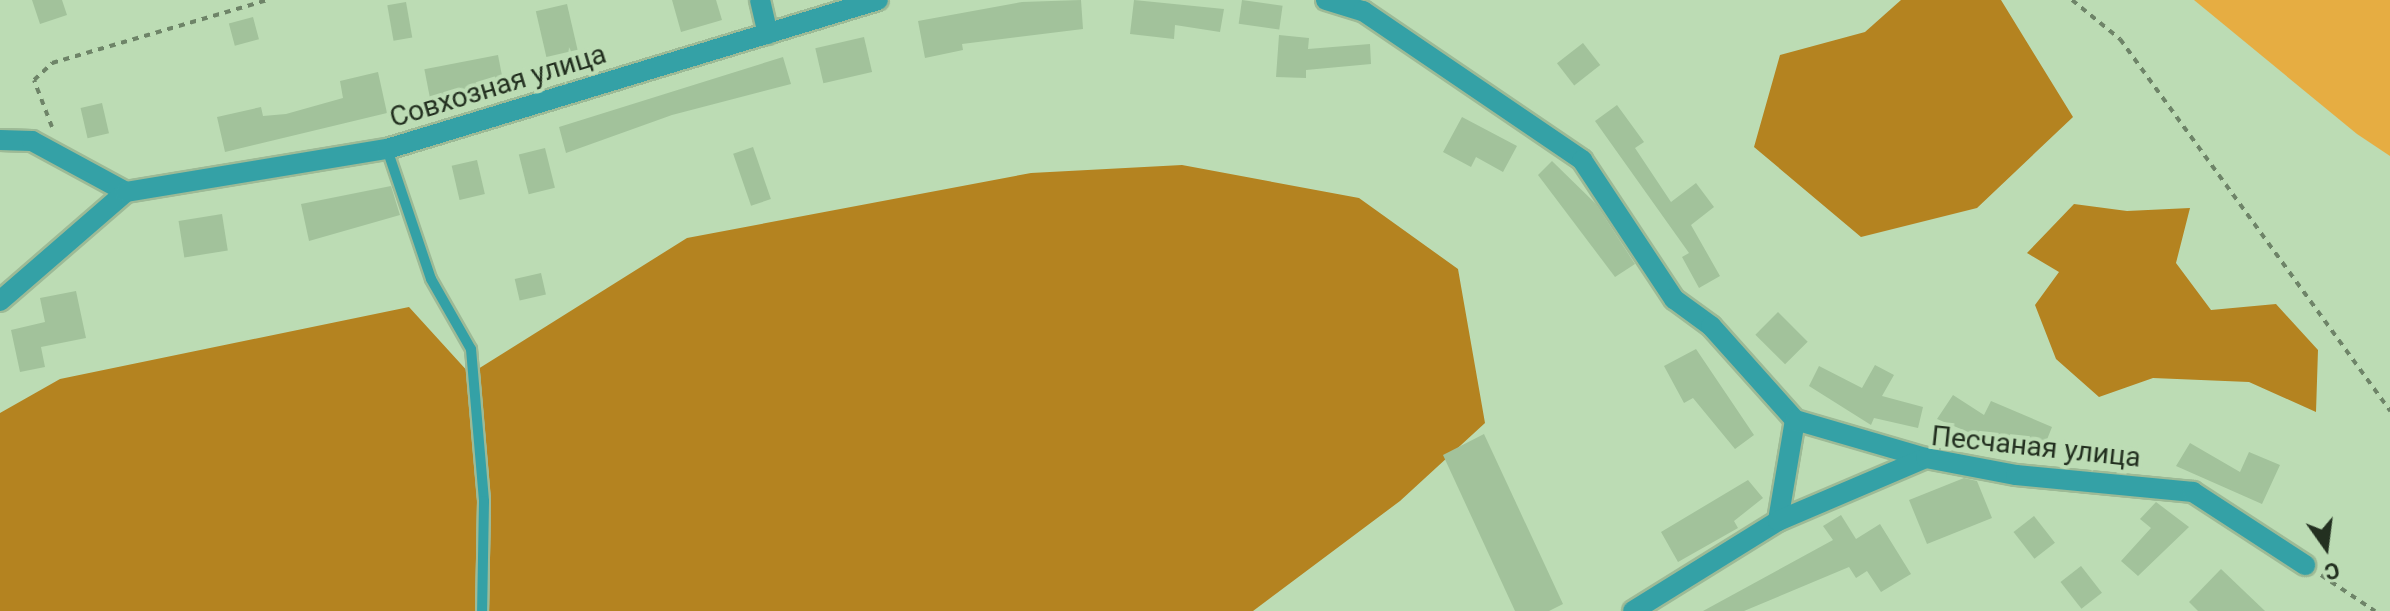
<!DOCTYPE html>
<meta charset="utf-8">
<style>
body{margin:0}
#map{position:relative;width:2390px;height:611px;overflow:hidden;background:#bcdcb4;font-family:Roboto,sans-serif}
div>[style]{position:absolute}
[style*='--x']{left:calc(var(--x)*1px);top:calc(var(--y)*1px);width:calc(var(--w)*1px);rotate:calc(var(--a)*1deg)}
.green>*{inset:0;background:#e6ad42}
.forest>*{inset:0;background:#b48320}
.building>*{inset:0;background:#a2c29b;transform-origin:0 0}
.path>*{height:4px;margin-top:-2px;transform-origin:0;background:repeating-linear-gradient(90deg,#6e8468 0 6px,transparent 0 12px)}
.roads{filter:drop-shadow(2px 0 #9dba96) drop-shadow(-2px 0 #9dba96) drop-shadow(0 2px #9dba96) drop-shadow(0 -2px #9dba96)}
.lane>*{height:10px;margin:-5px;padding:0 5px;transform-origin:5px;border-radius:5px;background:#34a1a6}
.street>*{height:20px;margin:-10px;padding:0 10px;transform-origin:10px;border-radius:10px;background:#34a1a6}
span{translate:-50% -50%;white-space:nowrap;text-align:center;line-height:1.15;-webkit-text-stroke:8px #bcdcb4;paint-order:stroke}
.street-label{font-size:28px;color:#233020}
.north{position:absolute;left:2286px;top:507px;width:80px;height:80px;-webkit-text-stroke:6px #bcdcb4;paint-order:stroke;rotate:166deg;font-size:22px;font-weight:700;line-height:32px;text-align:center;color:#233020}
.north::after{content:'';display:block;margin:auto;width:28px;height:36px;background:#233020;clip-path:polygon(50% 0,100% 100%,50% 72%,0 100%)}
</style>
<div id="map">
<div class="green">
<i style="clip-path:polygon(2194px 0,2390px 0,2390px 156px,2357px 134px)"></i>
</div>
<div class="forest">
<i style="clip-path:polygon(1901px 0,2001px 0,2073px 117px,1977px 208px,1861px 237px,1754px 147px,1780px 55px,1865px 32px)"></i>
<i style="clip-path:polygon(1182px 165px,1359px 198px,1458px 269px,1485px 423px,1400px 501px,1253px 611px,0 611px,0 413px,60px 379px,409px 307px,470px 374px,687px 238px,1031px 173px)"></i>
<i style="clip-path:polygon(2074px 204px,2127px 211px,2190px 208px,2176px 263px,2211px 310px,2276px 304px,2318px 350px,2316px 412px,2249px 382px,2153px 378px,2099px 397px,2056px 359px,2035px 305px,2059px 272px,2027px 253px)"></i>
</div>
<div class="building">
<i style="clip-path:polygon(32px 0,62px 0,67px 15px,40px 24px)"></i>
<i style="clip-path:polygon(672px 0,716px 0,722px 20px,681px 32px)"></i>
<i style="clip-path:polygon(1081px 0,1083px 29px,962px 44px,963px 50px,925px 58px,918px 21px,1022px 2px)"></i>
<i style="clip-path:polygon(1134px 0,1224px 9px,1220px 32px,1175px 25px,1174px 39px,1130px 34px)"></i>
<i style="left:1242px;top:0;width:41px;height:24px;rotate:8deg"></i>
<i style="left:406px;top:2px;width:36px;height:19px;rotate:80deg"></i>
<i style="left:567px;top:4px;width:47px;height:32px;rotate:77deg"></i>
<i style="left:253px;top:17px;width:23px;height:25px;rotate:75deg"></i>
<i style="clip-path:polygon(1279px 35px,1309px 38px,1308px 49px,1370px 44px,1371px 64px,1306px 70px,1306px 78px,1276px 77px)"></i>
<i style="left:864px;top:37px;width:36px;height:50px;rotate:77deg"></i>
<i style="left:1583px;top:43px;width:28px;height:33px;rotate:52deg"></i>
<i style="left:498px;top:55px;width:33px;height:75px;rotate:79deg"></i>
<i style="clip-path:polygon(783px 57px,791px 84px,672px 115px,566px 153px,559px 127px)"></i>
<i style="clip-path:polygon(378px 72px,387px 113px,225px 152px,217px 117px,261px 107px,263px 116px,286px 114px,343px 98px,340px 81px)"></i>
<i style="left:102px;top:103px;width:31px;height:22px;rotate:77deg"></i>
<i style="clip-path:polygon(1617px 105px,1644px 142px,1635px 148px,1671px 202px,1696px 183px,1714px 207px,1691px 225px,1720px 276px,1699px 288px,1682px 257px,1689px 253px,1595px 121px)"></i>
<i style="clip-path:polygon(1462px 117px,1517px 146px,1503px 172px,1476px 157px,1471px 167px,1443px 152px)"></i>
<i style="left:753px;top:147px;width:55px;height:21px;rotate:71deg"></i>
<i style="left:545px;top:148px;width:41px;height:27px;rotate:76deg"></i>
<i style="left:477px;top:160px;width:35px;height:26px;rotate:77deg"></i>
<i style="clip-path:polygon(1552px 161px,1596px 204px,1635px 264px,1615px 277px,1538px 175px)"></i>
<i style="clip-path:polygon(391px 186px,400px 215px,309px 241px,301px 204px)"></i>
<i style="left:222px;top:214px;width:37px;height:44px;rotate:81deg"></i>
<i style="left:541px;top:273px;width:22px;height:27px;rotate:77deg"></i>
<i style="clip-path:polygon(76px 291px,86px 338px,41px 347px,45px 367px,20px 372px,11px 330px,45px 322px,40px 298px)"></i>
<i style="left:1778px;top:312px;width:42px;height:32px;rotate:45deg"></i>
<i style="clip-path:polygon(1696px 349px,1754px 435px,1735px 449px,1693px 398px,1684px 403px,1664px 366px)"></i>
<i style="clip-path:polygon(1875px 365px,1894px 375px,1882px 396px,1923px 407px,1918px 428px,1874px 418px,1871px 425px,1809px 386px,1819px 366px,1862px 388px)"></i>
<i style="clip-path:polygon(1953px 395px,1984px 415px,1991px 401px,2052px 427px,2042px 452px,2008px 438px,2004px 447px,1937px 419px)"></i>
<i style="clip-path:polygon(1484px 434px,1563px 604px,1549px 611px,1515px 611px,1443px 455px)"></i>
<i style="clip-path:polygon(2190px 443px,2240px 472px,2249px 452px,2280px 465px,2262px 504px,2176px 466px)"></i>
<i style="clip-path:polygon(1964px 478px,1977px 481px,1992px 518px,1927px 544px,1909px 500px)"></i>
<i style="clip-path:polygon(1748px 480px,1763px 498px,1734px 521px,1738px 528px,1678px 562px,1661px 532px)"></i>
<i style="clip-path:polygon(2156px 502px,2189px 527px,2138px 576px,2121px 561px,2151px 528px,2140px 519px)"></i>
<i style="clip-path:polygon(1841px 515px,1856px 539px,1880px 524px,1911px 574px,1881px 592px,1867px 571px,1856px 578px,1849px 567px,1744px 611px,1703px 611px,1833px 540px,1823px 526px)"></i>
<i style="left:2034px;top:516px;width:34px;height:26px;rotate:52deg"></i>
<i style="left:2081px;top:566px;width:34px;height:26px;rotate:52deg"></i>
<i style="clip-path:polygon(2221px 569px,2265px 611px,2198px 611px,2189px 602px)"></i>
</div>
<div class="path">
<i style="--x:2072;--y:0;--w:62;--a:39.1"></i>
<i style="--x:2120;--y:39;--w:460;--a:54"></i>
<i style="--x:52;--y:127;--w:50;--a:-111"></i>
<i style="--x:34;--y:80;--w:25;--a:-43"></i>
<i style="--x:52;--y:63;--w:225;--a:-16.3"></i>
<i style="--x:2321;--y:575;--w:65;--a:33.7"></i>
</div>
<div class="roads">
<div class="lane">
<i style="--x:387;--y:149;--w:137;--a:71.3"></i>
<i style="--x:431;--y:279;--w:81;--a:60.3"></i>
<i style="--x:471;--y:349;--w:153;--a:85.1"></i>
<i style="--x:484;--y:501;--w:110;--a:91"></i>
</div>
<div class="street">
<i style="--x:760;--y:0;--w:35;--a:77"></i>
<i style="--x:1326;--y:0;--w:39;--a:17"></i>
<i style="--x:1363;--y:11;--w:265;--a:34.2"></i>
<i style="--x:1582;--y:160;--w:167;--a:56.5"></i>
<i style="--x:1674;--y:299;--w:46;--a:36.1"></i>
<i style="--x:1711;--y:326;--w:126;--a:48.2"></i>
<i style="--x:1795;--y:420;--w:102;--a:99.6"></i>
<i style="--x:0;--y:140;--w:32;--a:2"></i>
<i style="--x:32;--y:141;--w:107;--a:28.5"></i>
<i style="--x:0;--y:301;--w:167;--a:-40.9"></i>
<i style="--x:126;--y:192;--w:265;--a:-9.4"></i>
<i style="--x:387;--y:149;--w:513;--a:-16.88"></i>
<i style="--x:1795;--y:420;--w:136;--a:16.2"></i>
<i style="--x:1633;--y:611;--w:171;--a:-31.8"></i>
<i style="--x:1778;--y:521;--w:161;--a:-23.1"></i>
<i style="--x:1926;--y:458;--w:92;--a:10.7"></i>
<i style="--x:2016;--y:475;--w:178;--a:5.5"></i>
<i style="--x:2193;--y:492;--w:134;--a:33.1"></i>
</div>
</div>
<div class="street-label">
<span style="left:498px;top:86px;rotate:-17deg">Совхозная улица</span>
<span style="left:2036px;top:447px;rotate:6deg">Песчаная улица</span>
</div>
<div class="north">С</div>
</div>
